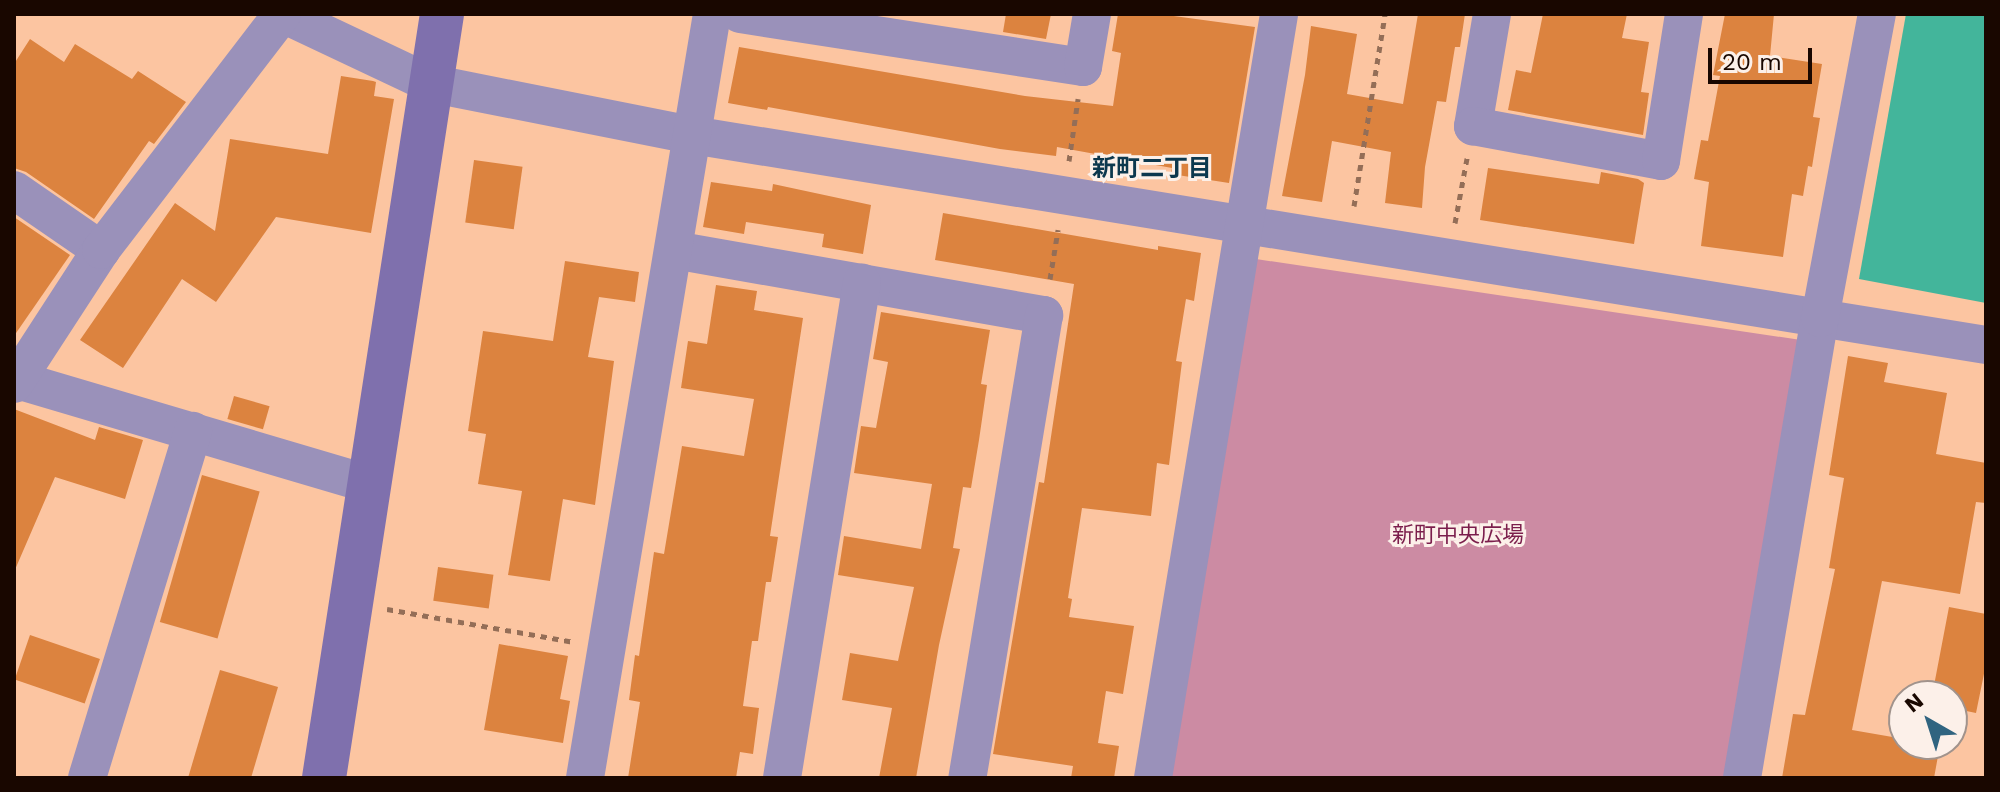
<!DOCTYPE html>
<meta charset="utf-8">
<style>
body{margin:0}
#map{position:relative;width:2000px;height:792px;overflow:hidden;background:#fcc5a1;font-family:"Work Sans","Noto Sans JP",sans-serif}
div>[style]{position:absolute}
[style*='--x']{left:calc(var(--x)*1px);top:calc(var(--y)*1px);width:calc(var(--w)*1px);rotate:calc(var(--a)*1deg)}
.green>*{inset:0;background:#cc8ba3}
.water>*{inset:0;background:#43b59b}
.building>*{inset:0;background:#dc833f;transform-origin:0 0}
.path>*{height:5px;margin-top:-2.5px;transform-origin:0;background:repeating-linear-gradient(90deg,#946e57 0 6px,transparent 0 12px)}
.street>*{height:38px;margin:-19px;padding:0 19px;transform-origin:19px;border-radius:19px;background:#9a91ba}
.secondary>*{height:44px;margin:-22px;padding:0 22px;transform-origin:22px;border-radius:22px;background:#7f70ad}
span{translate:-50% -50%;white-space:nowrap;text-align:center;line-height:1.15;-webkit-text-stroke:6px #fcf0e9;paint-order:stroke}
.park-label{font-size:22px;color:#7b1e4c}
.neighbourhood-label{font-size:24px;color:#0c384e;font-weight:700}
.frame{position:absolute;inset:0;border:16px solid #190700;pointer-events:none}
.north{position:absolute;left:1888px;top:680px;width:80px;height:80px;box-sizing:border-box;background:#fcf0e9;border:2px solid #a1938c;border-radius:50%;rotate:321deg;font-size:22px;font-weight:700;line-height:32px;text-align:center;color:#190700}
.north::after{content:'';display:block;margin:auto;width:28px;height:36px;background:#306480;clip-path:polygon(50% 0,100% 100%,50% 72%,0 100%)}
.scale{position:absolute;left:1708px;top:48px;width:104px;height:36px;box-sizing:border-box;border:4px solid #190700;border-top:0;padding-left:10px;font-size:24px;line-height:28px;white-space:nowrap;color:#190700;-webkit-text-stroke:6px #fcf0e9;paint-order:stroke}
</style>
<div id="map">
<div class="green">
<i style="clip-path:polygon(1256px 259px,1801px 340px,1727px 778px,1171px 778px)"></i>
</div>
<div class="water">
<i style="clip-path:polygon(1906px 14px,1986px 14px,1986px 303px,1859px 279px)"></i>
</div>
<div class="building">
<i style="clip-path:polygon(1006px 14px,1051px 14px,1046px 39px,1003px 32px)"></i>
<i style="clip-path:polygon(1118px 14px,1159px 14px,1255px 27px,1229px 183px,1171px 174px,1172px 168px,1057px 147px,1056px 156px,1000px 149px,768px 107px,767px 110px,728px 103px,739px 47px,1025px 96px,1113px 106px,1121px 53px,1112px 51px)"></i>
<i style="clip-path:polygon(1418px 14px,1465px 14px,1460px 47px,1455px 47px,1446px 102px,1437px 101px,1425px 167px,1422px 208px,1385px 203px,1391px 152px,1332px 141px,1322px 202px,1282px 196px,1305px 75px,1311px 26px,1357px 34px,1347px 94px,1403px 104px)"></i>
<i style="clip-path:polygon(1543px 14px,1627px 14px,1622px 38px,1649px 42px,1641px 92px,1649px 93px,1643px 135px,1508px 110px,1516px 70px,1531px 73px)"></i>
<i style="clip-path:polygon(1725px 14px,1774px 14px,1770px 56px,1822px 64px,1813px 117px,1820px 118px,1812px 167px,1808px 166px,1803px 196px,1792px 194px,1783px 257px,1701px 246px,1709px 182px,1694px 179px,1701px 140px,1708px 141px,1720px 76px,1713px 75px)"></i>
<i style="clip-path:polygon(30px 39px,64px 62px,75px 44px,132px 79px,138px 71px,186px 102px,154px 144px,149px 141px,94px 219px,26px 172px,14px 168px,14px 64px)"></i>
<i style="clip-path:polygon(341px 76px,373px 81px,376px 82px,374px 96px,394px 99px,371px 233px,276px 217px,216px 302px,182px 279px,123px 368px,80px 340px,175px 203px,215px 231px,230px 139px,328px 154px)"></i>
<i style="left:474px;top:160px;width:49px;height:63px;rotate:8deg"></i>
<i style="clip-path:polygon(1488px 168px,1599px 184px,1601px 172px,1638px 179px,1644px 183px,1634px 244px,1480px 220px)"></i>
<i style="clip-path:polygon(711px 182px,772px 191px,773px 184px,871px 205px,863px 254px,822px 247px,824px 234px,746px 222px,744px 234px,703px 227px)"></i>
<i style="clip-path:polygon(943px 213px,1158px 250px,1158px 246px,1201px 253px,1194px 301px,1186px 299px,1176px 361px,1182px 362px,1169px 465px,1157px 463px,1151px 516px,1082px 508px,1068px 598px,1072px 599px,1069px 617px,1134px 626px,1123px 694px,1106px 691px,1098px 743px,1119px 746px,1114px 778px,1071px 778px,1073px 766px,993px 754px,1039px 482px,1044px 483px,1074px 284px,935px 260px)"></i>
<i style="clip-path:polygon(14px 217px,70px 255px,14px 336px)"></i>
<i style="clip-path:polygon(565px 261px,639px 272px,635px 302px,599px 297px,588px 357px,614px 361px,595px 505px,563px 499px,550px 581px,508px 575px,522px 491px,478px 484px,486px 434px,468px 431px,483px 331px,553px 341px)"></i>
<i style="clip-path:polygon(716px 285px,757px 291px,754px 310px,803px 318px,770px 536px,778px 537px,771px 582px,766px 582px,758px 641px,752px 641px,743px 706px,759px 708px,753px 754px,740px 752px,736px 778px,628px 778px,640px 702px,629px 700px,635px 655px,639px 656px,654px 552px,664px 554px,682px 446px,744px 456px,754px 399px,681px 388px,688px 341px,707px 344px)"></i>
<i style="clip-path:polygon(881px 312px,990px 330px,981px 384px,987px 385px,979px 440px,971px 488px,963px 487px,953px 548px,960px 549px,939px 645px,916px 778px,879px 778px,892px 708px,842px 700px,850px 653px,898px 661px,914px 587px,838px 575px,844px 536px,921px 549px,932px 484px,854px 473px,861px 426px,876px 428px,888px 362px,873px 359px)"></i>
<i style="clip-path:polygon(1848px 356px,1888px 363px,1884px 382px,1947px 393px,1936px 454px,1986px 463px,1986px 503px,1976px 502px,1960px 594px,1882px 581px,1852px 730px,1904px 739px,1904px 744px,1940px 745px,1934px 778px,1782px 778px,1793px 714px,1805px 715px,1835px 569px,1829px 568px,1844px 478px,1829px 475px)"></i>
<i style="left:234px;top:396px;width:37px;height:24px;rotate:16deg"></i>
<i style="clip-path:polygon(14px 409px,95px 440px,99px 427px,143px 440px,125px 499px,55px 477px,14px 572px)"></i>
<i style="left:202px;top:475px;width:60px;height:153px;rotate:16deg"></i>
<i style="left:438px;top:567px;width:56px;height:34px;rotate:8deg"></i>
<i style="clip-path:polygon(1949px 607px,1986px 614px,1986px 664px,1976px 713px,1952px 708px,1952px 696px,1932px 696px)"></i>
<i style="left:30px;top:635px;width:74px;height:47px;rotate:19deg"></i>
<i style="clip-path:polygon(499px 644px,568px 656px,560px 699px,570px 701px,563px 743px,484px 730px)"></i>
<i style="clip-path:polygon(220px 670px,278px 687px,251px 778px,188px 778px)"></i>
</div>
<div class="path">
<i style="--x:1069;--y:161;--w:63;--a:-81.7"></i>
<i style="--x:1354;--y:206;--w:194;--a:-80.8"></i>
<i style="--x:1455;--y:223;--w:66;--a:-79.5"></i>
<i style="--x:1050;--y:279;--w:50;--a:-80.7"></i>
<i style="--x:387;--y:609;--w:190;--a:10"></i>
</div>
<div class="street">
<i style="--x:283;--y:14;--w:161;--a:25.3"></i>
<i style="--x:429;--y:83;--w:268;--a:11.2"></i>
<i style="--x:692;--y:135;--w:1311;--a:9.22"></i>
<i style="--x:740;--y:14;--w:347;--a:8.8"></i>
<i style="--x:1083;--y:67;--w:54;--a:-80.4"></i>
<i style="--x:1492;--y:14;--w:114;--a:99.6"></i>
<i style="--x:1473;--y:126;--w:191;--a:10.5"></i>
<i style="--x:1661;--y:161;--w:149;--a:-81.1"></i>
<i style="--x:14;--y:190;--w:106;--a:34.6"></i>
<i style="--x:674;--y:250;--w:376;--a:10"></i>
<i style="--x:1044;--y:315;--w:469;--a:99.4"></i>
<i style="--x:14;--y:379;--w:369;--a:16.5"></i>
<i style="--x:14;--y:384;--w:160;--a:-57"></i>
<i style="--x:101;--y:250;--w:297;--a:-52.5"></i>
<i style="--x:87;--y:778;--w:363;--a:-73"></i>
<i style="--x:585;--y:778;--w:774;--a:-80.56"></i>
<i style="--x:782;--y:778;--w:502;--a:-80.84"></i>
<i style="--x:1153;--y:778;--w:774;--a:-80.63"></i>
<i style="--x:1742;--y:778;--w:467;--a:-80.4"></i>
<i style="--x:1820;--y:318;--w:309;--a:-79.4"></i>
</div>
<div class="secondary">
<i style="--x:324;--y:778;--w:773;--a:-81.22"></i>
</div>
<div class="park-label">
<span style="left:1458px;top:535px">新町中央広場</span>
</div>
<div class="neighbourhood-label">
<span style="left:1152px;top:169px">新町二丁目</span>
</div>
<div class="frame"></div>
<div class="north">N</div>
<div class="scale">20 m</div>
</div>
